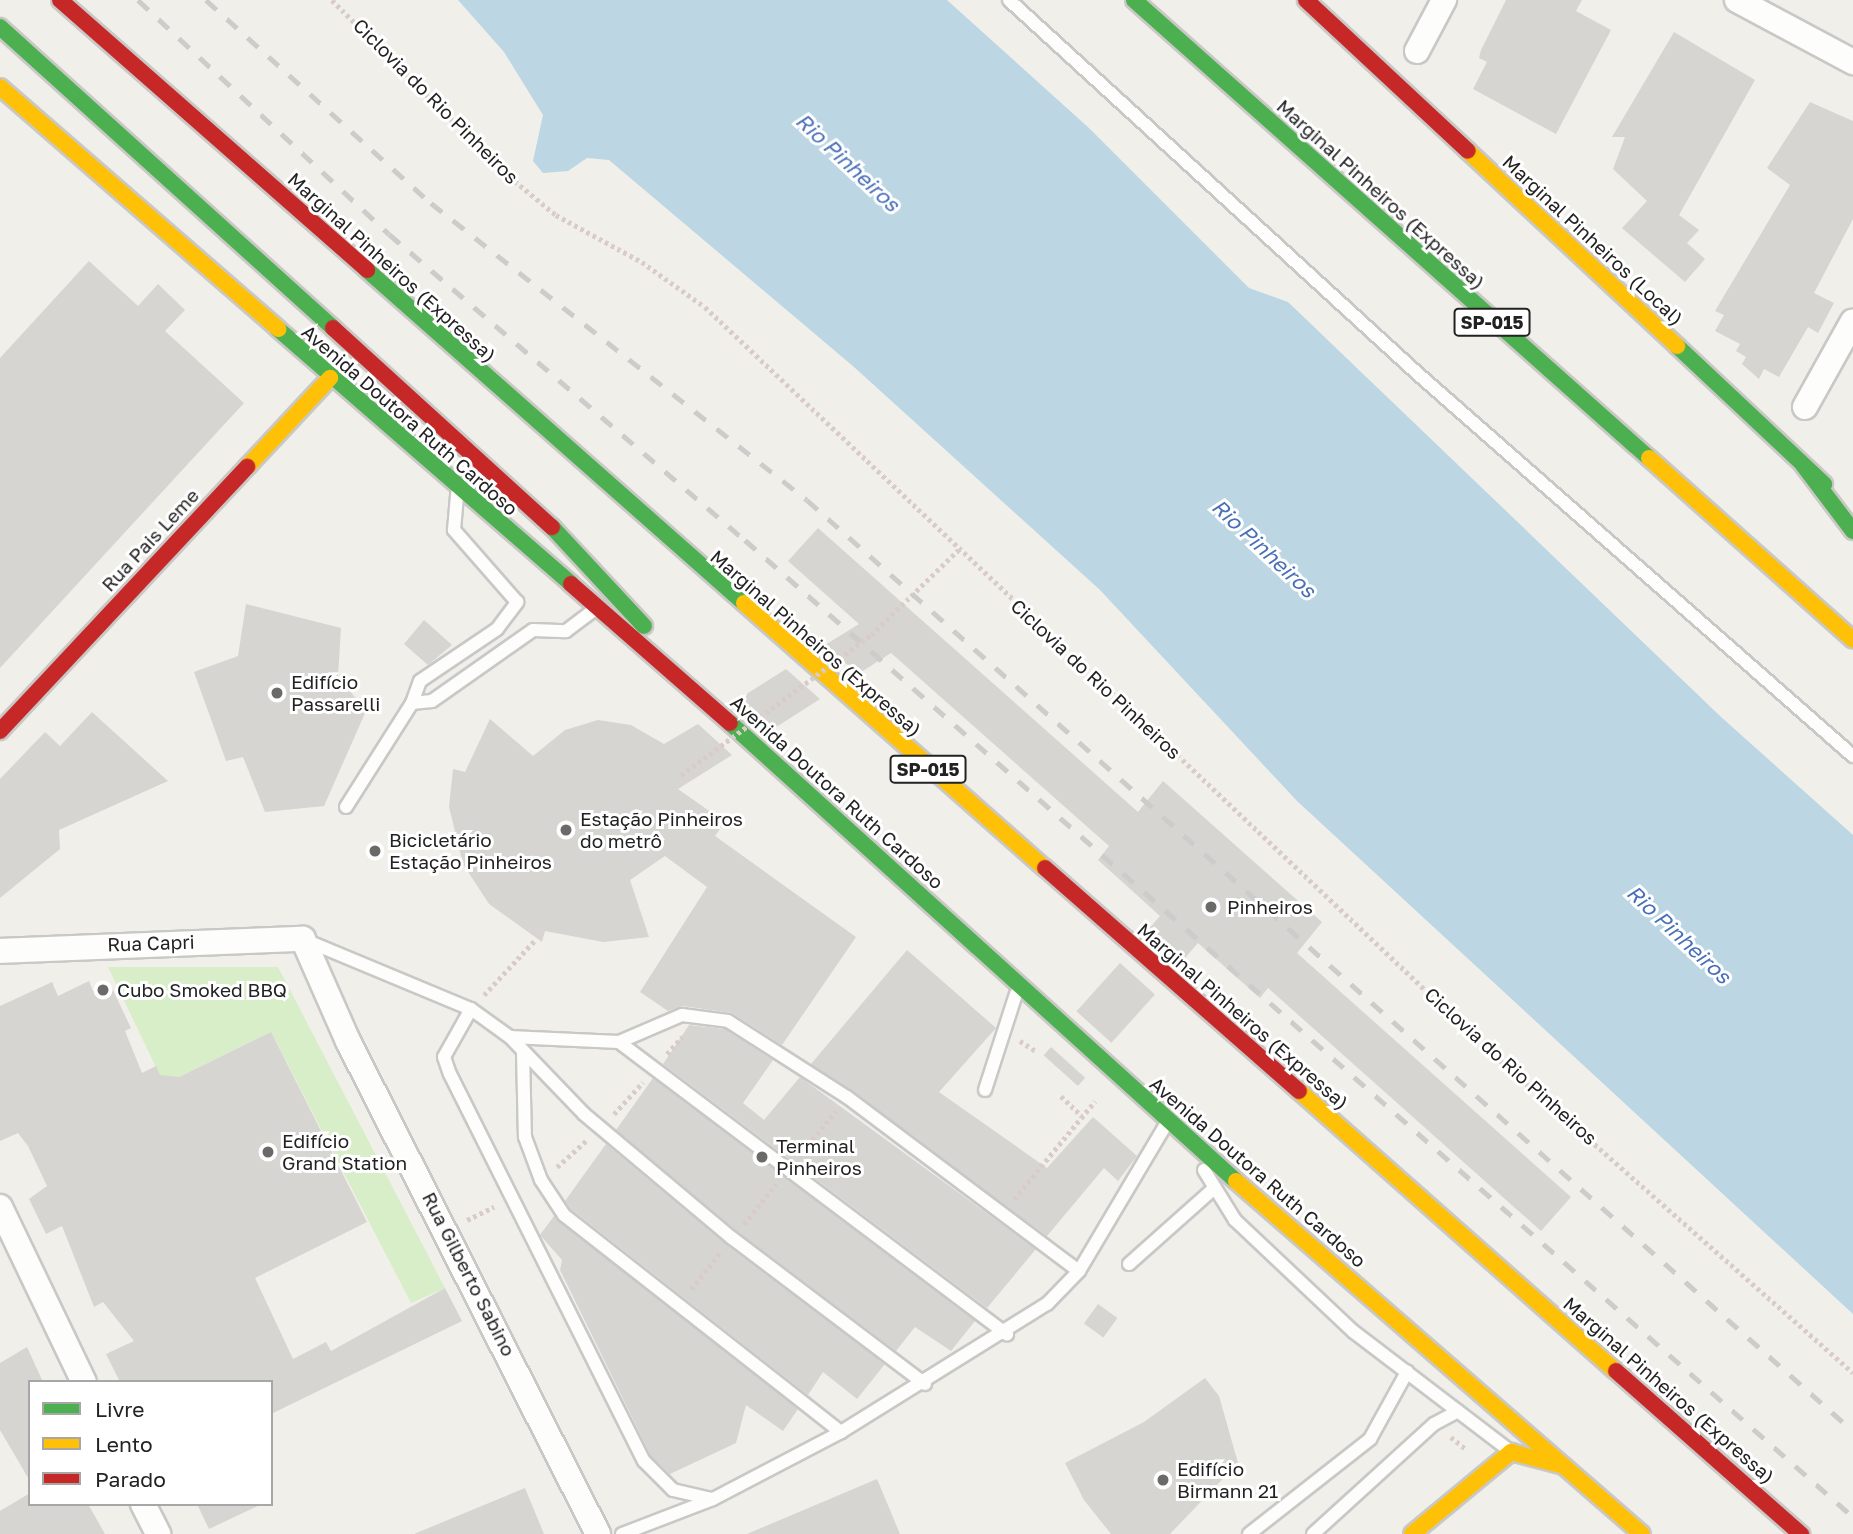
<!DOCTYPE html>
<meta charset="utf-8">
<style>
body{margin:0}
#map{position:relative;width:1853px;height:1534px;overflow:hidden;background:#f0efea;font-family:"Golos Text",sans-serif}
div>[style]{position:absolute}
[style*='--x']{left:calc(var(--x)*1px);top:calc(var(--y)*1px);width:calc(var(--w)*1px);rotate:calc(var(--a)*1deg)}
.grass>*{inset:0;background:#d7eec8}
.water>*{inset:0;background:#bdd6e4}
.building>*{inset:0;background:#d7d5d1;transform-origin:0 0}
.path>*{height:4.5px;margin-top:-2.25px;transform-origin:0;background:repeating-linear-gradient(90deg,#d9ccc8 0 3.5px,transparent 0 7px)}
.roads{filter:drop-shadow(2px 0 #c9c8c6) drop-shadow(-2px 0 #c9c8c6) drop-shadow(0 2px #c9c8c6) drop-shadow(0 -2px #c9c8c6)}
.lane>*{height:12px;margin:-6px;padding:0 6px;transform-origin:6px;border-radius:6px;background:#fdfdfc}
.street>*{height:24px;margin:-12px;padding:0 12px;transform-origin:12px;border-radius:12px;background:#fdfdfc}
.fast>*{height:16px;margin:-8px;padding:0 8px;transform-origin:8px;border-radius:8px;background:#4caf50}
.slow>*{height:16px;margin:-8px;padding:0 8px;transform-origin:8px;border-radius:8px;background:#ffc107}
.jam>*{height:16px;margin:-8px;padding:0 8px;transform-origin:8px;border-radius:8px;background:#c62828}
.rail>*{height:5px;margin-top:-2.5px;transform-origin:0;background:repeating-linear-gradient(90deg,#cccccb 0 14px,transparent 0 28px)}
.path-bridge>*{height:4.5px;margin-top:-2.25px;transform-origin:0;background:repeating-linear-gradient(90deg,#d9ccc8 0 3.5px,transparent 0 7px)}
.dots>*{width:19px;height:19px;translate:-50% -50%;box-sizing:border-box;border:4px solid #fff;border-radius:50%}
span{translate:-50% -50%;white-space:nowrap;text-align:center;line-height:1.15;-webkit-text-stroke:6px #fff;paint-order:stroke}
.shield-label span{padding:2px 5px;background:#fff;border:2px solid;border-radius:5px;-webkit-text-stroke-width:0}
.shield-label{font-size:18px;color:#222;font-weight:700}
.street-label{font-size:19px;color:#222}
.poi-label{font-size:19px;color:#222}
.left{translate:0 -50%;text-align:left}
.water-label{font-size:21px;color:#486fb7;font-style:italic}
.legend{position:absolute;left:28px;top:1380px;width:245px;height:126px;box-sizing:border-box;background:#fff;border:2px solid #a7a7a7;margin:0;padding:9px 12px;list-style:none;font-size:21px;color:#222}
.legend li{display:flex;align-items:center;gap:14px;height:35px}
.legend b{width:35px;border:2px solid #a7a7a7}
</style>
<div id="map">
<div class="grass">
<i style="clip-path:polygon(108px 967px,278px 967px,445px 1288px,411px 1303px,271px 1032px,164px 1084px)"></i>
</div>
<div class="water">
<i style="clip-path:polygon(458px 0,947px 0,1089px 128px,1249px 288px,1288px 302px,1720px 716px,1853px 835px,1853px 1314px,1297px 801px,1100px 590px,854px 367px,609px 160px,587px 158px,568px 171px,543px 173px,533px 161px,543px 115px,504px 52px)"></i>
</div>
<div class="building">
<i style="clip-path:polygon(1506px 0,1582px 0,1576px 11px,1611px 30px,1556px 134px,1473px 89px,1487px 62px,1479px 58px,1481px 50px)"></i>
<i style="clip-path:polygon(1674px 32px,1755px 80px,1679px 215px,1699px 230px,1687px 243px,1705px 259px,1685px 282px,1622px 228px,1647px 201px,1613px 169px,1625px 137px,1612px 137px)"></i>
<i style="clip-path:polygon(1810px 102px,1853px 121px,1853px 219px,1814px 293px,1834px 303px,1818px 333px,1808px 327px,1779px 377px,1764px 369px,1759px 379px,1742px 364px,1746px 357px,1736px 351px,1740px 344px,1715px 331px,1724px 315px,1715px 311px,1790px 185px,1767px 168px)"></i>
<i style="clip-path:polygon(89px 261px,138px 306px,158px 284px,185px 310px,165px 331px,244px 403px,0 668px,0 358px)"></i>
<i style="clip-path:polygon(818px 528px,1138px 812px,1163px 781px,1322px 922px,1297px 953px,1571px 1197px,1541px 1231px,1268px 988px,1260px 998px,1198px 943px,1183px 960px,1148px 930px,1160px 916px,1098px 860px,1109px 846px,891px 653px,858px 674px,825px 645px,859px 624px,788px 561px)"></i>
<i style="clip-path:polygon(246px 604px,341px 628px,338px 676px,366px 711px,324px 806px,265px 812px,243px 757px,226px 761px,194px 672px,238px 656px)"></i>
<i style="clip-path:polygon(424px 620px,452px 645px,428px 665px,404px 644px)"></i>
<i style="clip-path:polygon(786px 669px,820px 699px,770px 731px,737px 700px)"></i>
<i style="clip-path:polygon(92px 712px,168px 781px,59px 830px,60px 849px,0 898px,0 779px,45px 732px,60px 746px)"></i>
<i style="clip-path:polygon(490px 719px,533px 756px,565px 730px,598px 720px,631px 725px,664px 744px,698px 724px,732px 755px,678px 789px,725px 822px,715px 836px,856px 937px,782px 1045px,732px 1013px,683px 1006px,668px 1011px,640px 992px,707px 887px,665px 856px,630px 880px,649px 937px,603px 942px,545px 931px,542px 942px,489px 904px,463px 864px,449px 807px,453px 769px,465px 772px)"></i>
<i style="clip-path:polygon(907px 950px,996px 1028px,939px 1092px,1047px 1168px,1093px 1117px,1137px 1156px,1118px 1181px,1104px 1168px,1047px 1236px,811px 1064px)"></i>
<i style="left:1120px;top:963px;width:47px;height:65px;rotate:42deg"></i>
<i style="clip-path:polygon(89px 981px,93px 991px,110px 984px,131px 1028px,125px 1031px,142px 1073px,156px 1066px,160px 1075px,179px 1077px,271px 1032px,367px 1222px,255px 1278px,293px 1359px,326px 1342px,331px 1351px,445px 1288px,462px 1321px,271px 1414px,271px 1382px,120px 1382px,106px 1354px,134px 1341px,103px 1302px,94px 1307px,62px 1226px,46px 1234px,29px 1199px,47px 1186px,28px 1146px,18px 1133px,0 1141px,0 1006px,52px 982px,58px 996px)"></i>
<i style="clip-path:polygon(689px 1025px,725px 1029px,773px 1060px,743px 1103px,764px 1120px,800px 1077px,1036px 1249px,987px 1308px,663px 1064px)"></i>
<i style="left:1051px;top:1047px;width:46px;height:11px;rotate:42deg"></i>
<i style="clip-path:polygon(653px 1078px,975px 1321px,951px 1351px,915px 1327px,896px 1351px,737px 1231px,616px 1130px)"></i>
<i style="clip-path:polygon(606px 1144px,727px 1245px,885px 1364px,857px 1399px,823px 1372px,808px 1395px,571px 1209px,565px 1201px)"></i>
<i style="clip-path:polygon(554px 1216px,798px 1409px,783px 1431px,746px 1405px,736px 1443px,670px 1474px,651px 1456px,560px 1270px,562px 1260px,540px 1235px)"></i>
<i style="left:1098px;top:1304px;width:24px;height:24px;rotate:36deg"></i>
<i style="clip-path:polygon(27px 1347px,43px 1382px,30px 1382px,30px 1481px,0 1430px,0 1363px)"></i>
<i style="clip-path:polygon(1205px 1378px,1219px 1396px,1238px 1463px,1170px 1534px,1111px 1534px,1084px 1500px,1065px 1463px,1144px 1422px)"></i>
<i style="clip-path:polygon(877px 1479px,900px 1534px,747px 1534px)"></i>
<i style="clip-path:polygon(525px 1488px,544px 1534px,414px 1534px)"></i>
<i style="clip-path:polygon(30px 1493px,30px 1504px,88px 1504px,105px 1534px,0 1534px,0 1511px)"></i>
<i style="clip-path:polygon(197px 1504px,262px 1504px,209px 1529px)"></i>
</div>
<div class="path">
<i style="--x:332;--y:0;--w:243;--a:45"></i>
<i style="--x:504;--y:172;--w:67;--a:39.6"></i>
<i style="--x:556;--y:215;--w:98;--a:28.7"></i>
<i style="--x:642;--y:262;--w:77;--a:35.5"></i>
<i style="--x:705;--y:307;--w:1089;--a:43.47"></i>
<i style="--x:1495;--y:1056;--w:478;--a:41.5"></i>
<i style="--x:871;--y:635;--w:122;--a:-44.3"></i>
<i style="--x:484;--y:995;--w:76;--a:-47.1"></i>
<i style="--x:1020;--y:1041;--w:19;--a:32"></i>
<i style="--x:667;--y:1054;--w:23;--a:-49"></i>
<i style="--x:1061;--y:1096;--w:29;--a:44"></i>
<i style="--x:614;--y:1114;--w:43;--a:-47.8"></i>
<i style="--x:799;--y:1156;--w:58;--a:-50.6"></i>
<i style="--x:557;--y:1167;--w:40;--a:-42"></i>
<i style="--x:1014;--y:1199;--w:127;--a:-50.4"></i>
<i style="--x:467;--y:1220;--w:30;--a:-26"></i>
<i style="--x:744;--y:1224;--w:51;--a:-51.3"></i>
<i style="--x:691;--y:1289;--w:48;--a:-51"></i>
<i style="--x:1451;--y:1437;--w:19;--a:39"></i>
</div>
<div class="roads">
<div class="lane">
<i style="--x:1009;--y:0;--w:554;--a:42.44"></i>
<i style="--x:1418;--y:374;--w:579;--a:41.29"></i>
<i style="--x:412;--y:703;--w:20;--a:-6"></i>
<i style="--x:432;--y:701;--w:123;--a:-35.1"></i>
<i style="--x:533;--y:630;--w:33;--a:2"></i>
<i style="--x:566;--y:631;--w:36;--a:-37"></i>
<i style="--x:346;--y:807;--w:123;--a:-57.6"></i>
<i style="--x:412;--y:703;--w:23;--a:-70"></i>
<i style="--x:420;--y:681;--w:93;--a:-34"></i>
<i style="--x:497;--y:629;--w:34;--a:-53"></i>
<i style="--x:517;--y:602;--w:96;--a:-131.2"></i>
<i style="--x:454;--y:530;--w:37;--a:-85"></i>
<i style="--x:305;--y:940;--w:180;--a:22.6"></i>
<i style="--x:471;--y:1009;--w:48;--a:35.7"></i>
<i style="--x:510;--y:1037;--w:107;--a:46.1"></i>
<i style="--x:584;--y:1114;--w:193;--a:40"></i>
<i style="--x:732;--y:1238;--w:242;--a:37.1"></i>
<i style="--x:471;--y:1009;--w:55;--a:119.4"></i>
<i style="--x:444;--y:1057;--w:18;--a:71"></i>
<i style="--x:450;--y:1074;--w:433;--a:63.4"></i>
<i style="--x:644;--y:1461;--w:41;--a:45"></i>
<i style="--x:673;--y:1490;--w:40;--a:13"></i>
<i style="--x:510;--y:1037;--w:109;--a:2.6"></i>
<i style="--x:619;--y:1042;--w:69;--a:-23.2"></i>
<i style="--x:682;--y:1015;--w:46;--a:7.4"></i>
<i style="--x:728;--y:1021;--w:141;--a:32.6"></i>
<i style="--x:847;--y:1097;--w:290;--a:36.9"></i>
<i style="--x:619;--y:1042;--w:486;--a:37"></i>
<i style="--x:523;--y:1052;--w:85;--a:88.7"></i>
<i style="--x:525;--y:1137;--w:46;--a:69.6"></i>
<i style="--x:541;--y:1180;--w:42;--a:56.7"></i>
<i style="--x:564;--y:1215;--w:352;--a:38.1"></i>
<i style="--x:985;--y:1090;--w:101;--a:-72.1"></i>
<i style="--x:1204;--y:1170;--w:59;--a:58.2"></i>
<i style="--x:1235;--y:1220;--w:163;--a:43.3"></i>
<i style="--x:1354;--y:1332;--w:196;--a:37.3"></i>
<i style="--x:1129;--y:1264;--w:111;--a:-41.7"></i>
<i style="--x:622;--y:1534;--w:97;--a:-21"></i>
<i style="--x:713;--y:1499;--w:144;--a:-27.6"></i>
<i style="--x:841;--y:1432;--w:243;--a:-31.9"></i>
<i style="--x:1047;--y:1304;--w:46;--a:-45.9"></i>
<i style="--x:1079;--y:1271;--w:169;--a:-59.3"></i>
<i style="--x:1249;--y:1534;--w:154;--a:-38.1"></i>
<i style="--x:1370;--y:1439;--w:77;--a:-61.1"></i>
<i style="--x:1313;--y:1534;--w:164;--a:-42.3"></i>
<i style="--x:1434;--y:1424;--w:27;--a:-28"></i>
</div>
<div class="street">
<i style="--x:1737;--y:0;--w:132;--a:28.1"></i>
<i style="--x:1417;--y:51;--w:58;--a:-62.1"></i>
<i style="--x:1805;--y:407;--w:98;--a:-60.8"></i>
<i style="--x:0;--y:951;--w:303;--a:-2.3"></i>
<i style="--x:303;--y:939;--w:111;--a:66.2"></i>
<i style="--x:348;--y:1041;--w:553;--a:63.11"></i>
<i style="--x:0;--y:1207;--w:194;--a:64.4"></i>
<i style="--x:143;--y:1504;--w:34;--a:63"></i>
</div>
<div class="fast">
<i style="--x:1134;--y:0;--w:689;--a:41.65"></i>
<i style="--x:0;--y:27;--w:449;--a:42.1"></i>
<i style="--x:367;--y:270;--w:503;--a:41.45"></i>
<i style="--x:278;--y:329;--w:388;--a:41"></i>
<i style="--x:1677;--y:346;--w:202;--a:43.2"></i>
<i style="--x:1803;--y:465;--w:83;--a:52.9"></i>
<i style="--x:552;--y:527;--w:135;--a:47.1"></i>
<i style="--x:730;--y:723;--w:682;--a:42.15"></i>
</div>
<div class="slow">
<i style="--x:0;--y:87;--w:369;--a:41"></i>
<i style="--x:1468;--y:151;--w:286;--a:43"></i>
<i style="--x:1649;--y:458;--w:273;--a:41.7"></i>
<i style="--x:247;--y:467;--w:122;--a:-47"></i>
<i style="--x:744;--y:603;--w:401;--a:41.4"></i>
<i style="--x:1299;--y:1091;--w:423;--a:41.5"></i>
<i style="--x:1236;--y:1181;--w:538;--a:41.01"></i>
<i style="--x:1412;--y:1534;--w:129;--a:-39.6"></i>
<i style="--x:1511;--y:1452;--w:51;--a:14.9"></i>
</div>
<div class="jam">
<i style="--x:60;--y:0;--w:409;--a:41.3"></i>
<i style="--x:1306;--y:0;--w:221;--a:43"></i>
<i style="--x:333;--y:328;--w:296;--a:42.3"></i>
<i style="--x:571;--y:584;--w:211;--a:41.2"></i>
<i style="--x:0;--y:731;--w:362;--a:-46.9"></i>
<i style="--x:1045;--y:868;--w:338;--a:41.3"></i>
<i style="--x:1616;--y:1371;--w:247;--a:41.4"></i>
</div>
</div>
<div class="rail">
<i style="--x:138;--y:0;--w:343;--a:43"></i>
<i style="--x:389;--y:234;--w:469;--a:40.7"></i>
<i style="--x:745;--y:540;--w:1477;--a:41.4"></i>
<i style="--x:206;--y:0;--w:303;--a:42.1"></i>
<i style="--x:431;--y:203;--w:479;--a:38.3"></i>
<i style="--x:807;--y:500;--w:1400;--a:41.67"></i>
</div>
<div class="path-bridge">
<i style="--x:681;--y:775;--w:236;--a:-36.4"></i>
</div>
<div class="dots">
<i style="left:277px;top:693px;background:#6a6a68"></i>
<i style="left:566px;top:830px;background:#6a6a68"></i>
<i style="left:375px;top:851px;background:#6a6a68"></i>
<i style="left:1211px;top:907px;background:#6a6a68"></i>
<i style="left:103px;top:990px;background:#6a6a68"></i>
<i style="left:268px;top:1152px;background:#6a6a68"></i>
<i style="left:762px;top:1157px;background:#6a6a68"></i>
<i style="left:1163px;top:1480px;background:#6a6a68"></i>
</div>
<div class="shield-label">
<span style="left:1492px;top:322px">SP-015</span>
<span style="left:928px;top:769px">SP-015</span>
</div>
<div class="street-label">
<span style="left:436px;top:101px;rotate:45deg">Ciclovia do Rio Pinheiros</span>
<span style="left:1381px;top:194px;rotate:42deg">Marginal Pinheiros (Expressa)</span>
<span style="left:1593px;top:240px;rotate:43deg">Marginal Pinheiros (Local)</span>
<span style="left:392px;top:267px;rotate:42deg">Marginal Pinheiros (Expressa)</span>
<span style="left:410px;top:420px;rotate:41deg">Avenida Doutora Ruth Cardoso</span>
<span style="left:150px;top:540px;rotate:-47deg">Rua Pais Leme</span>
<span style="left:816px;top:643px;rotate:41deg">Marginal Pinheiros (Expressa)</span>
<span style="left:1096px;top:679px;rotate:43deg">Ciclovia do Rio Pinheiros</span>
<span style="left:837px;top:792px;rotate:42deg">Avenida Doutora Ruth Cardoso</span>
<span style="left:151px;top:943px;rotate:-2deg">Rua Capri</span>
<span style="left:1243px;top:1016px;rotate:41deg">Marginal Pinheiros (Expressa)</span>
<span style="left:1511px;top:1066px;rotate:42deg">Ciclovia do Rio Pinheiros</span>
<span style="left:1258px;top:1172px;rotate:41deg">Avenida Doutora Ruth Cardoso</span>
<span style="left:469px;top:1274px;rotate:63deg">Rua Gilberto Sabino</span>
<span style="left:1669px;top:1390px;rotate:41deg">Marginal Pinheiros (Expressa)</span>
</div>
<div class="poi-label">
<span class="left" style="left:291px;top:693px">Edifício<br>Passarelli</span>
<span class="left" style="left:580px;top:830px">Estação Pinheiros<br>do metrô</span>
<span class="left" style="left:389px;top:851px">Bicicletário<br>Estação Pinheiros</span>
<span class="left" style="left:1227px;top:907px">Pinheiros</span>
<span class="left" style="left:117px;top:990px">Cubo Smoked BBQ</span>
<span class="left" style="left:282px;top:1152px">Edifício<br>Grand Station</span>
<span class="left" style="left:776px;top:1157px">Terminal<br>Pinheiros</span>
<span class="left" style="left:1177px;top:1480px">Edifício<br>Birmann 21</span>
</div>
<div class="water-label">
<span style="left:848px;top:162px;rotate:43deg">Rio Pinheiros</span>
<span style="left:1264px;top:548px;rotate:43deg">Rio Pinheiros</span>
<span style="left:1679px;top:934px;rotate:43deg">Rio Pinheiros</span>
</div>
<ul class="legend">
<li><b style="height:9px;background:#4caf50"></b>Livre</li>
<li><b style="height:9px;background:#ffc107"></b>Lento</li>
<li><b style="height:9px;background:#c62828"></b>Parado</li>
</ul>
</div>
